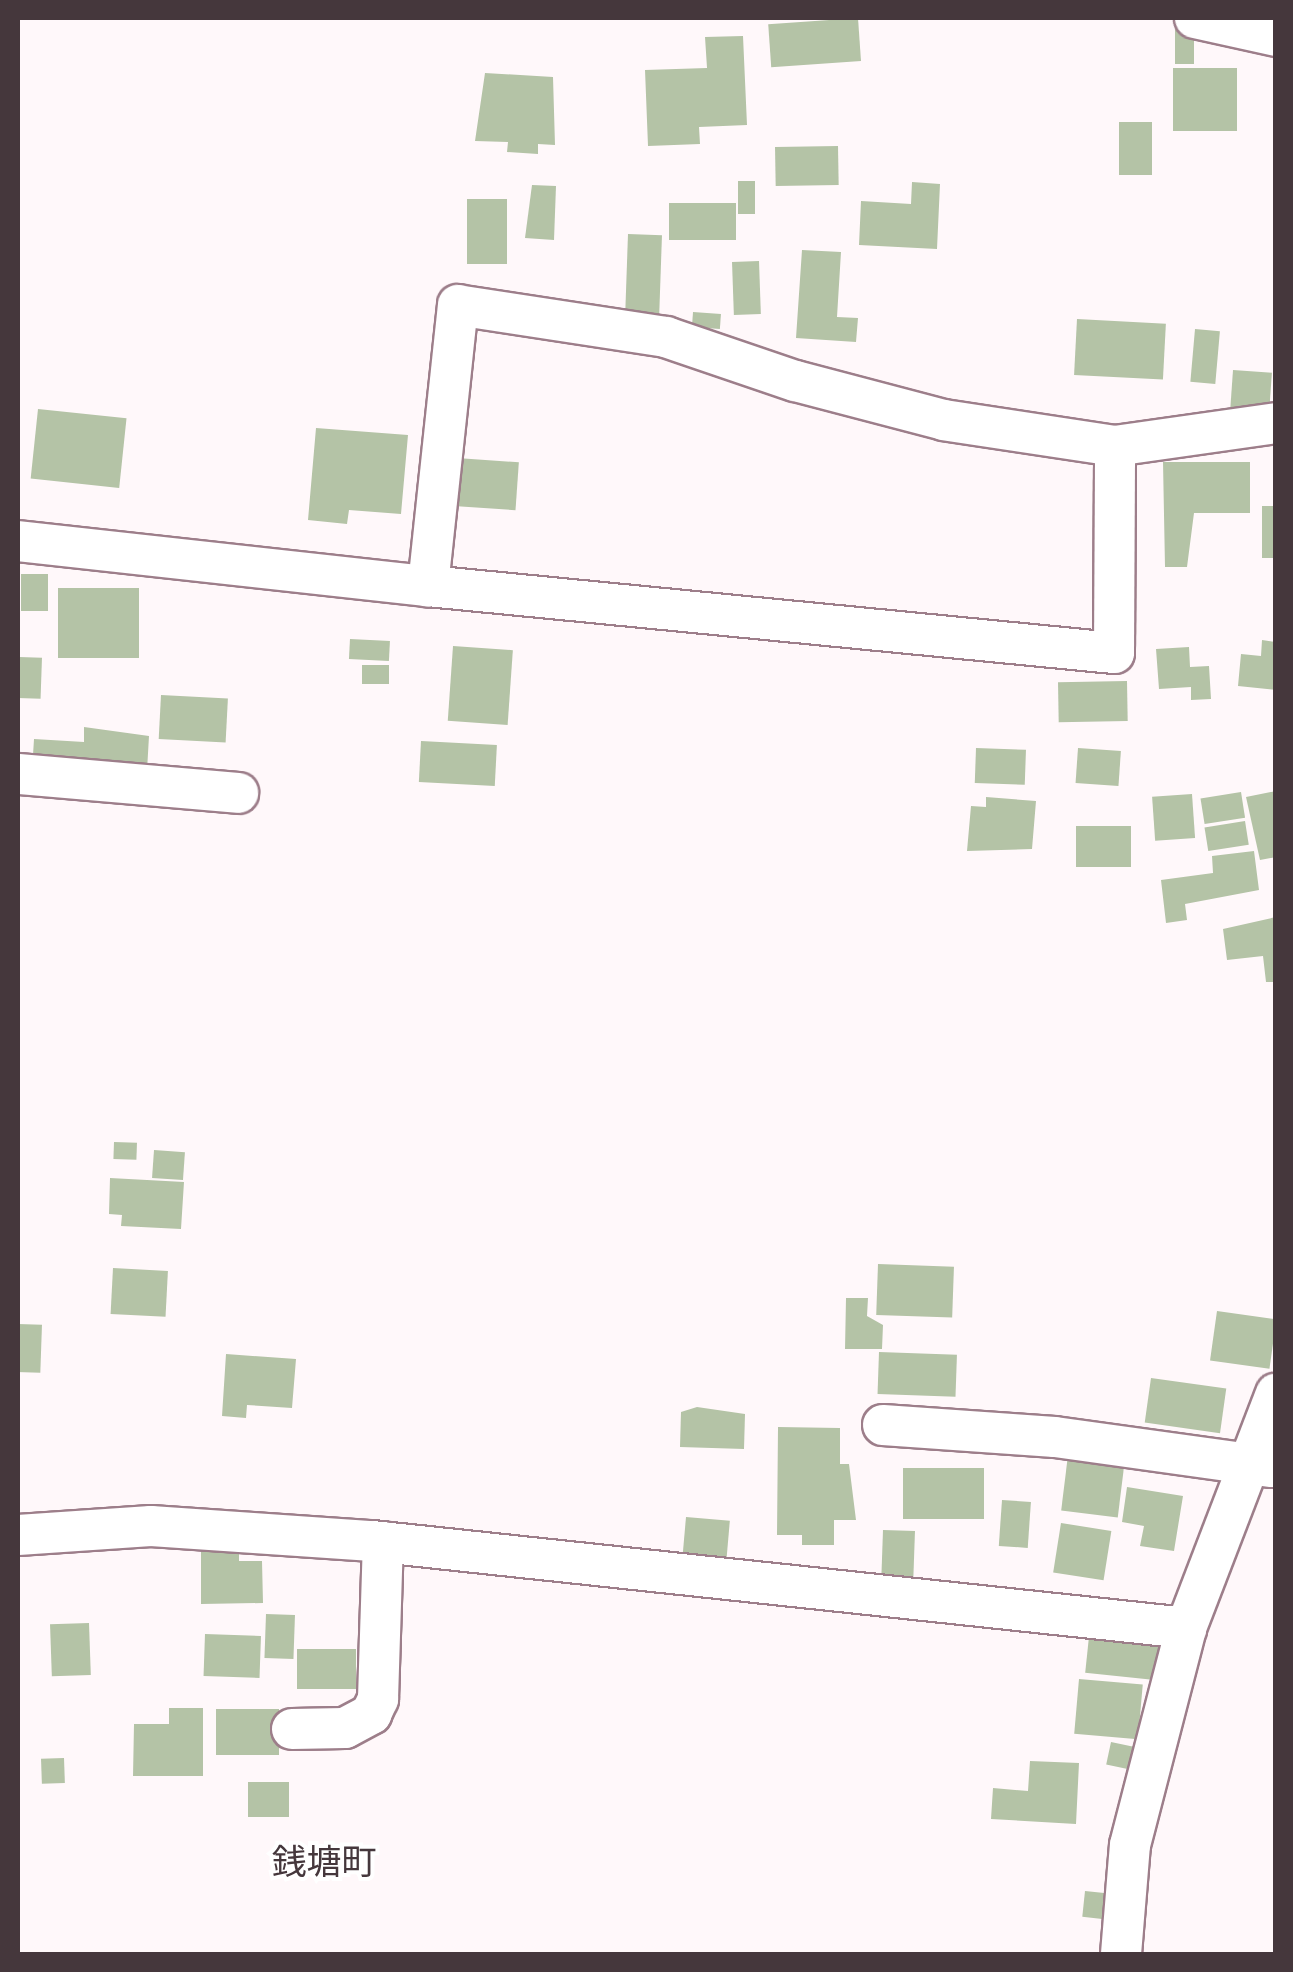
<!DOCTYPE html>
<meta charset="utf-8">
<style>
body{margin:0}
#map{position:relative;width:1293px;height:1972px;overflow:hidden;background:#fff8fa;font-family:"Source Sans 3","Noto Sans JP",sans-serif}
div>[style]{position:absolute}
[style*='--x']{left:calc(var(--x)*1px);top:calc(var(--y)*1px);width:calc(var(--w)*1px);rotate:calc(var(--a)*1deg)}
.building>*{inset:0;background:#b4c3a6;transform-origin:0 0}
.roads{filter:drop-shadow(2px 0 #9d7e8a) drop-shadow(-2px 0 #9d7e8a) drop-shadow(0 2px #9d7e8a) drop-shadow(0 -2px #9d7e8a)}
.minor>*{height:40px;margin:-20px;padding:0 20px;transform-origin:20px;border-radius:20px;background:#fff}
span{translate:-50% -50%;white-space:nowrap;text-align:center;line-height:1.15;-webkit-text-stroke:8px #fff;paint-order:stroke}
.quarter-label{font-size:35px;color:#45373c}
.frame{position:absolute;inset:0;border:20px solid #45373c;pointer-events:none}
</style>
<div id="map">
<div class="building">
<i style="left:858px;top:18px;width:43px;height:90px;rotate:86deg"></i>
<i style="left:1175px;top:26px;width:19px;height:38px"></i>
<i style="clip-path:polygon(743px 36px,747px 125px,699px 127px,700px 144px,648px 146px,645px 70px,707px 68px,705px 37px)"></i>
<i style="left:1173px;top:68px;width:64px;height:63px"></i>
<i style="clip-path:polygon(485px 73px,553px 77px,555px 145px,538px 144px,538px 154px,507px 152px,508px 142px,475px 141px)"></i>
<i style="left:1119px;top:122px;width:33px;height:53px"></i>
<i style="left:838px;top:146px;width:39px;height:63px;rotate:89deg"></i>
<i style="left:738px;top:181px;width:17px;height:33px"></i>
<i style="clip-path:polygon(912px 182px,940px 184px,937px 249px,859px 245px,861px 201px,911px 204px)"></i>
<i style="clip-path:polygon(532px 185px,556px 186px,554px 240px,525px 238px)"></i>
<i style="left:467px;top:199px;width:40px;height:65px"></i>
<i style="left:669px;top:203px;width:67px;height:37px"></i>
<i style="left:628px;top:234px;width:34px;height:90px;rotate:2deg"></i>
<i style="clip-path:polygon(802px 250px,841px 252px,837px 317px,858px 318px,856px 342px,796px 338px)"></i>
<i style="left:759px;top:261px;width:53px;height:27px;rotate:88deg"></i>
<i style="left:693px;top:312px;width:28px;height:15px;rotate:4deg"></i>
<i style="left:1077px;top:319px;width:89px;height:56px;rotate:3deg"></i>
<i style="left:1195px;top:329px;width:25px;height:53px;rotate:5deg"></i>
<i style="left:1233px;top:370px;width:39px;height:41px;rotate:4deg"></i>
<i style="left:38px;top:409px;width:89px;height:70px;rotate:6deg"></i>
<i style="clip-path:polygon(316px 428px,408px 435px,401px 514px,349px 510px,347px 524px,308px 520px)"></i>
<i style="left:457px;top:458px;width:62px;height:48px;rotate:4deg"></i>
<i style="clip-path:polygon(1163px 462px,1250px 462px,1250px 513px,1194px 513px,1187px 567px,1165px 567px)"></i>
<i style="left:1276px;top:506px;width:52px;height:14px;rotate:90deg"></i>
<i style="left:21px;top:574px;width:27px;height:37px"></i>
<i style="left:58px;top:588px;width:81px;height:70px"></i>
<i style="left:350px;top:639px;width:40px;height:20px;rotate:3deg"></i>
<i style="clip-path:polygon(1262px 640px,1276px 642px,1276px 690px,1238px 686px,1241px 654px,1261px 656px)"></i>
<i style="left:453px;top:646px;width:60px;height:75px;rotate:4deg"></i>
<i style="clip-path:polygon(1189px 647px,1190px 667px,1209px 666px,1211px 699px,1191px 700px,1191px 687px,1159px 689px,1156px 649px)"></i>
<i style="left:19px;top:657px;width:23px;height:41px;rotate:2deg"></i>
<i style="left:362px;top:665px;width:27px;height:19px"></i>
<i style="left:1127px;top:681px;width:40px;height:69px;rotate:89deg"></i>
<i style="left:161px;top:695px;width:67px;height:44px;rotate:3deg"></i>
<i style="clip-path:polygon(84px 727px,149px 736px,147px 771px,83px 759px,64px 769px,65px 756px,33px 755px,34px 739px,84px 742px)"></i>
<i style="left:421px;top:741px;width:76px;height:41px;rotate:3deg"></i>
<i style="left:976px;top:748px;width:50px;height:35px;rotate:2deg"></i>
<i style="left:1078px;top:748px;width:43px;height:35px;rotate:4deg"></i>
<i style="clip-path:polygon(1276px 791px,1276px 857px,1260px 860px,1246px 797px)"></i>
<i style="left:1241px;top:792px;width:26px;height:41px;rotate:81deg"></i>
<i style="left:1192px;top:794px;width:44px;height:40px;rotate:86deg"></i>
<i style="clip-path:polygon(986px 797px,1036px 801px,1032px 849px,967px 851px,971px 806px,986px 807px)"></i>
<i style="left:1245px;top:821px;width:24px;height:41px;rotate:81deg"></i>
<i style="left:1076px;top:826px;width:55px;height:41px"></i>
<i style="clip-path:polygon(1254px 851px,1259px 890px,1185px 904px,1187px 920px,1166px 923px,1161px 880px,1213px 873px,1212px 856px)"></i>
<i style="clip-path:polygon(1276px 917px,1276px 982px,1266px 982px,1263px 956px,1227px 960px,1223px 929px)"></i>
<i style="left:114px;top:1142px;width:23px;height:17px;rotate:2deg"></i>
<i style="left:154px;top:1150px;width:31px;height:28px;rotate:4deg"></i>
<i style="clip-path:polygon(110px 1178px,184px 1182px,181px 1229px,121px 1226px,122px 1215px,109px 1214px)"></i>
<i style="left:878px;top:1264px;width:76px;height:51px;rotate:2deg"></i>
<i style="left:113px;top:1268px;width:55px;height:46px;rotate:3deg"></i>
<i style="clip-path:polygon(846px 1298px,868px 1298px,867px 1316px,883px 1325px,882px 1349px,845px 1349px)"></i>
<i style="left:1217px;top:1311px;width:60px;height:50px;rotate:8deg"></i>
<i style="left:18px;top:1324px;width:24px;height:48px;rotate:2deg"></i>
<i style="left:879px;top:1352px;width:78px;height:42px;rotate:2deg"></i>
<i style="clip-path:polygon(226px 1354px,296px 1359px,292px 1408px,247px 1405px,246px 1418px,222px 1416px)"></i>
<i style="left:1151px;top:1378px;width:76px;height:45px;rotate:8deg"></i>
<i style="clip-path:polygon(697px 1407px,745px 1414px,744px 1449px,680px 1447px,681px 1412px)"></i>
<i style="clip-path:polygon(778px 1427px,840px 1428px,840px 1464px,849px 1464px,856px 1520px,834px 1520px,834px 1545px,802px 1545px,802px 1535px,777px 1535px)"></i>
<i style="left:1068px;top:1455px;width:57px;height:56px;rotate:7deg"></i>
<i style="left:903px;top:1468px;width:81px;height:51px"></i>
<i style="clip-path:polygon(1127px 1487px,1183px 1496px,1174px 1551px,1140px 1546px,1144px 1526px,1122px 1522px)"></i>
<i style="left:1002px;top:1500px;width:29px;height:46px;rotate:4deg"></i>
<i style="left:686px;top:1517px;width:44px;height:41px;rotate:5deg"></i>
<i style="left:1061px;top:1523px;width:51px;height:50px;rotate:9deg"></i>
<i style="left:883px;top:1530px;width:32px;height:58px;rotate:2deg"></i>
<i style="clip-path:polygon(239px 1547px,239px 1561px,262px 1561px,263px 1603px,201px 1604px,201px 1548px)"></i>
<i style="left:266px;top:1614px;width:29px;height:44px;rotate:2deg"></i>
<i style="left:89px;top:1623px;width:52px;height:39px;rotate:88deg"></i>
<i style="left:1090px;top:1627px;width:70px;height:46px;rotate:6deg"></i>
<i style="left:205px;top:1634px;width:56px;height:42px;rotate:2deg"></i>
<i style="left:297px;top:1649px;width:59px;height:40px"></i>
<i style="left:1079px;top:1679px;width:64px;height:55px;rotate:5deg"></i>
<i style="clip-path:polygon(169px 1708px,203px 1708px,203px 1776px,133px 1776px,134px 1724px,169px 1724px)"></i>
<i style="left:216px;top:1709px;width:63px;height:46px"></i>
<i style="left:1111px;top:1742px;width:34px;height:23px;rotate:12deg"></i>
<i style="left:64px;top:1758px;width:25px;height:23px;rotate:88deg"></i>
<i style="clip-path:polygon(1030px 1761px,1079px 1763px,1076px 1824px,991px 1819px,993px 1788px,1028px 1791px)"></i>
<i style="left:248px;top:1782px;width:41px;height:35px"></i>
<i style="left:1085px;top:1891px;width:29px;height:26px;rotate:6deg"></i>
</div>
<div class="roads">
<div class="minor">
<i style="--x:1195;--y:18;--w:83;--a:12.5"></i>
<i style="--x:1115;--y:446;--w:163;--a:-8.1"></i>
<i style="--x:18;--y:541;--w:412;--a:6.3"></i>
<i style="--x:428;--y:586;--w:689;--a:5.58"></i>
<i style="--x:1114;--y:653;--w:207;--a:-89.7"></i>
<i style="--x:1115;--y:446;--w:173;--a:-171.4"></i>
<i style="--x:944;--y:420;--w:154;--a:-165.3"></i>
<i style="--x:795;--y:381;--w:136;--a:-161.2"></i>
<i style="--x:666;--y:337;--w:210;--a:-171.3"></i>
<i style="--x:458;--y:305;--w:283;--a:96.1"></i>
<i style="--x:18;--y:774;--w:221;--a:4.9"></i>
<i style="--x:883;--y:1425;--w:172;--a:4"></i>
<i style="--x:1055;--y:1437;--w:219;--a:7.9"></i>
<i style="--x:18;--y:1535;--w:133;--a:-3.9"></i>
<i style="--x:151;--y:1526;--w:222;--a:3.9"></i>
<i style="--x:372;--y:1541;--w:819;--a:6.1"></i>
<i style="--x:292;--y:1729;--w:53;--a:-1.1"></i>
<i style="--x:345;--y:1728;--w:30;--a:-28"></i>
<i style="--x:371;--y:1714;--w:17;--a:-65"></i>
<i style="--x:378;--y:1699;--w:157;--a:-88.2"></i>
<i style="--x:1121;--y:1954;--w:109;--a:-85.3"></i>
<i style="--x:1130;--y:1845;--w:224;--a:-75.5"></i>
<i style="--x:1186;--y:1628;--w:251;--a:-69"></i>
</div>
</div>
<div class="quarter-label">
<span style="left:324px;top:1863px">銭塘町</span>
</div>
<div class="frame"></div>
</div>
